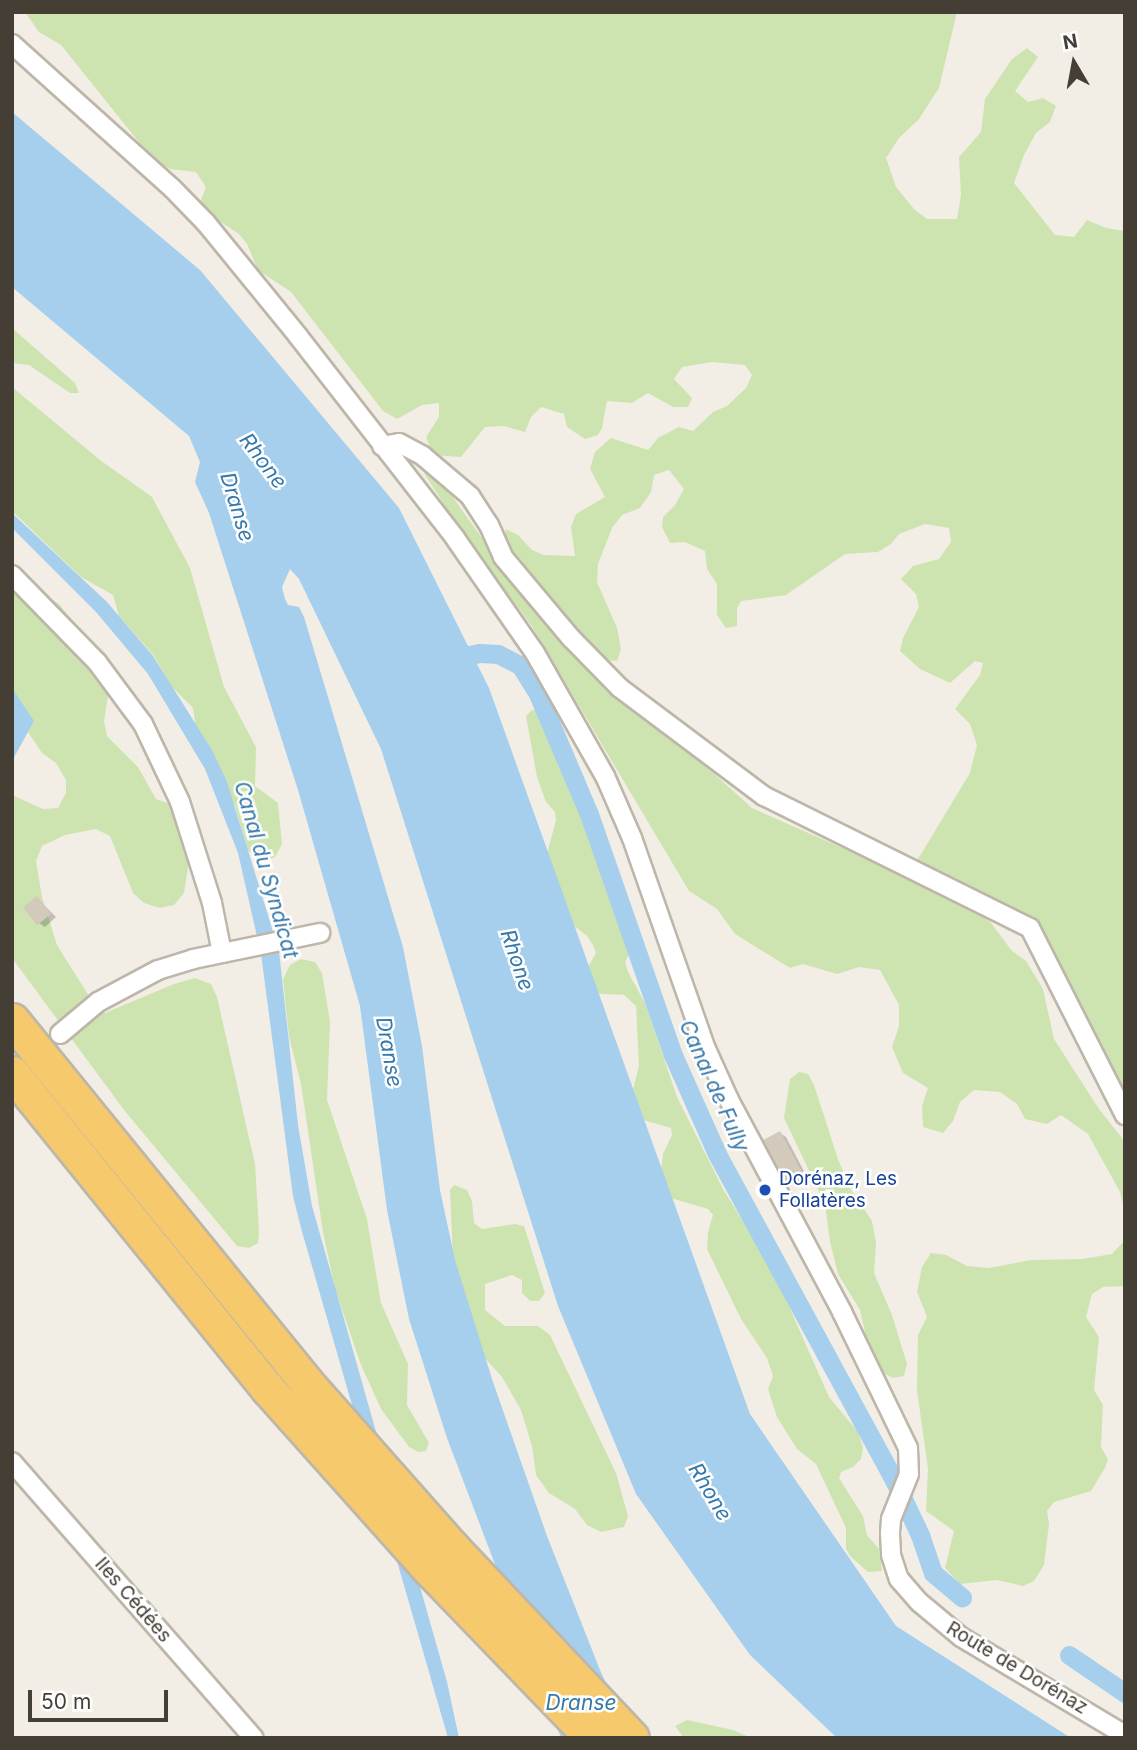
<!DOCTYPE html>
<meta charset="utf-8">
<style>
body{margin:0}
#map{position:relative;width:1137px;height:1750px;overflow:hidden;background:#f2eee6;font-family:Inter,sans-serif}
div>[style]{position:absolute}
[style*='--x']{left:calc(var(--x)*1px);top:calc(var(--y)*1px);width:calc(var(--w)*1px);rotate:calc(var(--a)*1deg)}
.green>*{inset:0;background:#cde4b0}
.water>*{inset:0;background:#a5cfec}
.shadow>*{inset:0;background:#0003}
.canal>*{height:19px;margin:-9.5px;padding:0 9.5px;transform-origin:9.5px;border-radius:9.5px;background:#a5cfec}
.building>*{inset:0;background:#d3cabc;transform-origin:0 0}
.roads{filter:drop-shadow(2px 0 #bdb6a9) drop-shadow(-2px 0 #bdb6a9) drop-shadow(0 2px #bdb6a9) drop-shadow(0 -2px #bdb6a9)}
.minor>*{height:18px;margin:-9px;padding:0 9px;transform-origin:9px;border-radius:9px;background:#fff}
.motorway>*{height:33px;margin:-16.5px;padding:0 16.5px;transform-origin:16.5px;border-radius:16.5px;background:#f6c96d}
.dots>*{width:19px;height:19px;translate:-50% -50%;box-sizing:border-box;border:4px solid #fff;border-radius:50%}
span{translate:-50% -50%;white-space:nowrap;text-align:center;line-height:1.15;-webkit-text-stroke:5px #fff;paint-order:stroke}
.transit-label{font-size:19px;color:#164399}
.left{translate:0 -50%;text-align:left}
.street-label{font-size:19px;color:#443e35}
.water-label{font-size:21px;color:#3578aa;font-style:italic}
.frame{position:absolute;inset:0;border:14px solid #443e35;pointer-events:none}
.north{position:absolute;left:1039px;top:28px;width:70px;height:70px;-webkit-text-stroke:5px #fff;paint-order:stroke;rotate:350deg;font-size:19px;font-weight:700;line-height:28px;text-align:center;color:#443e35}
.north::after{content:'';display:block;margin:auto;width:24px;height:32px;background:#443e35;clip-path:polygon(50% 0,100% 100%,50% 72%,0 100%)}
.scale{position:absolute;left:28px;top:1690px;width:140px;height:32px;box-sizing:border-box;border:4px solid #443e35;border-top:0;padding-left:9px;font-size:21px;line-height:24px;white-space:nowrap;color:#443e35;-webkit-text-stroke:5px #fff;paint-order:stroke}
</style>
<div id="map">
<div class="green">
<i style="clip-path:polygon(25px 12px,957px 12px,939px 88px,919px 119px,899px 138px,886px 158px,896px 187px,914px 209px,927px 219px,957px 219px,961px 195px,959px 157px,981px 132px,985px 99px,1012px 59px,1027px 48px,1038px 57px,1015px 91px,1028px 102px,1043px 98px,1056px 106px,1050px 122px,1036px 133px,1024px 155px,1014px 183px,1055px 235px,1074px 237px,1087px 220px,1106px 228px,1125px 231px,1125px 1105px,1081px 1049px,1066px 1008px,1009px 908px,915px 864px,970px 773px,977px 745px,970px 724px,955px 709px,980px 675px,983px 663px,975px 661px,950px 683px,920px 669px,900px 651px,903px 638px,919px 607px,916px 594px,901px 579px,913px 566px,939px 559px,951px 542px,949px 528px,925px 524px,899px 534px,891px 544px,878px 552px,845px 554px,786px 595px,741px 601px,737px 608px,737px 626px,726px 628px,717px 615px,717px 584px,707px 569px,705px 551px,685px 542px,670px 543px,662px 527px,663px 517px,675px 505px,684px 489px,669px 470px,654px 475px,651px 492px,640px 508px,622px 515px,612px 528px,598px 564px,597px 582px,617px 628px,621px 649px,617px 661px,606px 660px,574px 631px,502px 548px,506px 529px,518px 535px,532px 550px,544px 555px,575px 556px,571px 527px,576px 514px,605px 497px,590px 469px,595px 452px,611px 438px,648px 450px,658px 438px,679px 427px,693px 431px,713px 412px,727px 406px,746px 388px,752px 375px,745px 365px,712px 362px,682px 367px,674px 379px,692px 398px,688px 407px,673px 407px,648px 393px,632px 403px,607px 401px,602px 428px,598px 435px,585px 439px,567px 427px,564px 414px,541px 407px,531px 417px,525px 432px,504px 426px,485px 427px,461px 457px,433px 455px,426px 437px,439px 417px,439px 403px,422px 405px,397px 419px,383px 411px,291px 292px,258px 270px,247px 244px,239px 234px,213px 217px,201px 200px,206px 187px,196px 172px,170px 169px,150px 156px,61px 45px,39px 32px)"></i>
<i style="clip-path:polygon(12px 328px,75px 383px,79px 393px,70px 393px,29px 365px,12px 363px)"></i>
<i style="clip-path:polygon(12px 387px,100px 460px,152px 497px,190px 568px,224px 687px,256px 747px,255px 786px,278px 803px,282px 844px,275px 857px,268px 860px,248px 851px,235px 806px,196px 728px,193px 708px,172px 687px,154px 656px,119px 616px,113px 595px,81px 577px,12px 511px)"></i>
<i style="clip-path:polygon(424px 473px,440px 479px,518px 589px,604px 685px,711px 771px,752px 808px,960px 900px,991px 923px,1012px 951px,1026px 961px,1043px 989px,1054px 1039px,1099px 1109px,1125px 1142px,1125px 1211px,1120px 1192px,1088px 1134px,1061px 1115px,1047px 1124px,1025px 1119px,1017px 1104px,1000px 1092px,974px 1090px,960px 1102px,953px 1121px,943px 1133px,923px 1127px,922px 1106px,928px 1088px,903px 1073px,892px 1047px,899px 1026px,899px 1005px,880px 970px,859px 967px,837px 974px,803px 964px,790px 968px,735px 934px,717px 909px,689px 891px,531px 625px,463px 534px)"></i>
<i style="clip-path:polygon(12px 573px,59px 604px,73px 622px,108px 696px,104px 721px,107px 736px,138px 767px,156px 799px,193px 812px,195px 823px,184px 893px,174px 905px,160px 908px,144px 903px,133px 893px,110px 836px,96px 829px,65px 835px,42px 846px,36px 861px,42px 897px,57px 945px,99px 1012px,105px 1013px,174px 984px,195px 978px,211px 984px,217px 997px,255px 1164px,259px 1231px,258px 1243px,249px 1248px,237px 1246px,124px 1110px,12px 958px,12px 795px,43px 809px,58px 808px,66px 793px,66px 780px,56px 763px,42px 753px,12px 708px)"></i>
<i style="clip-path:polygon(532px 710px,540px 711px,549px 721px,621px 914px,631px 932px,631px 951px,625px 962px,628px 972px,645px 1003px,677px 1097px,723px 1189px,772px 1268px,829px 1397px,858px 1432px,863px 1448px,861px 1459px,853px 1467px,841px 1472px,839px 1478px,863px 1516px,867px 1535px,879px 1549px,882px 1571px,868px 1572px,851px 1557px,846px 1549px,846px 1528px,816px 1464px,797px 1449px,777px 1417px,768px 1389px,773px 1376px,767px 1358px,741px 1319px,707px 1249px,708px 1232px,713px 1215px,708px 1209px,664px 1196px,660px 1181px,663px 1154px,672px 1135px,671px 1128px,640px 1119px,631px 1097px,639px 1066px,636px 1006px,624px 995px,587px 993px,581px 979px,596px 953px,593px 945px,587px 936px,558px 913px,542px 873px,556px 820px,555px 812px,546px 802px,537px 777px,526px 716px)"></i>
<i style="clip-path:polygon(301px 959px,315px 962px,322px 973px,330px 1022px,327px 1100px,367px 1219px,381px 1303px,408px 1364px,407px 1405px,429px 1443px,426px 1451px,418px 1452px,409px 1447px,381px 1409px,361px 1365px,335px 1289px,323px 1232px,301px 1084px,289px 1037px,283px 979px,290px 965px)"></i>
<i style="clip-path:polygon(799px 1072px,808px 1074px,814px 1085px,838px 1159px,850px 1188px,872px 1221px,876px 1243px,874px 1273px,892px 1315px,907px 1364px,904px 1376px,893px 1378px,882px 1372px,869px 1350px,860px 1310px,838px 1274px,830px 1242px,825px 1204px,784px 1118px,790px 1079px)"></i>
<i style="clip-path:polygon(454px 1185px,467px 1190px,472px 1201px,474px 1223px,482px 1229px,515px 1224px,524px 1226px,545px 1293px,539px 1301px,530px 1301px,522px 1293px,522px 1280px,512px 1275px,485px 1284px,485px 1310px,505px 1326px,538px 1326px,550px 1335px,616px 1473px,628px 1516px,624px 1527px,601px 1532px,587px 1525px,575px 1509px,549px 1493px,536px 1475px,532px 1446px,521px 1410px,502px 1377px,472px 1344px,454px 1284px,450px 1190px)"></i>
<i style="clip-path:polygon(1125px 1240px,1125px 1286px,1103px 1287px,1092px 1294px,1086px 1317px,1099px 1337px,1094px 1390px,1103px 1405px,1101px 1447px,1108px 1459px,1105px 1468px,1091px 1491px,1054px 1502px,1047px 1511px,1049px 1524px,1044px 1565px,1034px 1581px,1023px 1586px,997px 1580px,960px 1584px,945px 1568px,954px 1531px,926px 1511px,928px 1469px,917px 1390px,918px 1335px,927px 1317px,917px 1292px,922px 1267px,931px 1253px,946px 1255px,967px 1266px,989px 1268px,1031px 1260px,1082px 1259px,1112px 1254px)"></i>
<i style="clip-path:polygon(687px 1720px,733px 1730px,751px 1738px,684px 1738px,675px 1726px)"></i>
</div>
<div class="water">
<i style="clip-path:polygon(12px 112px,200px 270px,399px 508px,489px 688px,750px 1414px,896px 1626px,1071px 1738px,837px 1738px,750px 1655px,636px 1494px,558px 1306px,381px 749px,299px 579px,290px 569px,282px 587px,285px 599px,288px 605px,299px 607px,304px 617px,403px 947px,422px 1046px,440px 1190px,455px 1260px,492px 1379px,547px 1536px,600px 1670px,631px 1738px,561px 1738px,447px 1438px,409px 1319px,387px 1210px,360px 1006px,298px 790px,209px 513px,195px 482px,200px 462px,189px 436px,12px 287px)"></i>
<i style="clip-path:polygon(12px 513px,107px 602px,153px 656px,212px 750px,227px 782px,279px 951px,298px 1125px,312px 1206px,447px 1682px,459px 1738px,448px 1738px,301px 1228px,293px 1196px,261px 954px,238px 853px,205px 769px,148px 674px,96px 612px,12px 528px)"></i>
<i style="clip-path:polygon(12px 688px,34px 721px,12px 761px)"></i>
</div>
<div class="shadow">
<i style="clip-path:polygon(37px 898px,56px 917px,45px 927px,39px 923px)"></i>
<i style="clip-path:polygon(780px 1133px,786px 1137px,807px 1177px,793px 1184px,787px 1181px)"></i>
</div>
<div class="canal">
<i style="--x:449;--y:659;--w:32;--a:-11"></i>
<i style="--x:480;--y:653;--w:18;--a:3"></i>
<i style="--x:498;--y:654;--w:25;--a:27"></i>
<i style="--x:520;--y:665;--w:34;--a:58"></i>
<i style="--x:538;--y:694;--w:130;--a:67"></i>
<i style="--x:589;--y:814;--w:255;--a:70.8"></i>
<i style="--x:673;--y:1055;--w:108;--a:66"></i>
<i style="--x:717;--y:1154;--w:373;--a:61.5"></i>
<i style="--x:895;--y:1482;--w:59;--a:64.7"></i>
<i style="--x:920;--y:1535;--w:40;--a:71.1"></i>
<i style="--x:933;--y:1573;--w:38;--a:40"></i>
<i style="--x:1069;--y:1655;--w:68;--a:34.2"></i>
</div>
<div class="building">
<i style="left:37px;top:896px;width:23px;height:18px;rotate:52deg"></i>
<i style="left:780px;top:1131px;width:47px;height:19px;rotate:62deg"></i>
</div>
<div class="roads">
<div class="minor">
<i style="--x:12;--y:44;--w:215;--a:42"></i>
<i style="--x:172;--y:188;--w:49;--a:45.8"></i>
<i style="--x:206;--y:223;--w:146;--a:50.8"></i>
<i style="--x:298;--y:336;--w:256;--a:52.1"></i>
<i style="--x:455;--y:538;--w:140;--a:55.2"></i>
<i style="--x:535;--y:653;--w:142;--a:60.4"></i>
<i style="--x:605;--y:776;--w:68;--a:66.5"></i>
<i style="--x:632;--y:838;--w:224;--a:70.7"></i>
<i style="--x:706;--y:1049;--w:56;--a:65.7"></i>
<i style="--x:729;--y:1100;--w:240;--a:61.9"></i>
<i style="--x:842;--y:1312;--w:151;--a:64.1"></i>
<i style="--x:908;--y:1448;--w:26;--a:88"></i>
<i style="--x:909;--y:1474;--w:48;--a:111.8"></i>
<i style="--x:891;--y:1519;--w:15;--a:94"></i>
<i style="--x:890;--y:1534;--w:21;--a:87"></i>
<i style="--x:891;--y:1555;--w:25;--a:72"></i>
<i style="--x:899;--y:1579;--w:30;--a:49"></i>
<i style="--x:919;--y:1602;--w:55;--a:39.8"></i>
<i style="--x:961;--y:1637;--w:191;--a:30.9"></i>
<i style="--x:382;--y:446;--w:17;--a:-10"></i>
<i style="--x:399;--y:443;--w:27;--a:28"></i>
<i style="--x:423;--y:456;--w:62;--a:40.4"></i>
<i style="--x:470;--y:496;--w:35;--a:57"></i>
<i style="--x:489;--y:525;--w:35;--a:66"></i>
<i style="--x:503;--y:557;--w:106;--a:50"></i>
<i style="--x:571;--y:638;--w:70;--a:45.6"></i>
<i style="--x:620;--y:688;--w:180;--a:36.9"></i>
<i style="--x:764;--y:796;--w:297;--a:26.4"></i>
<i style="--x:1030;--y:928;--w:210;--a:63.1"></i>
<i style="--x:12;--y:575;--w:122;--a:45.7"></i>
<i style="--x:97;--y:662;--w:77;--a:53.4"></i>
<i style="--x:143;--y:724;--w:86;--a:64.6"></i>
<i style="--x:180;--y:802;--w:106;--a:72.4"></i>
<i style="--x:212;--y:903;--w:51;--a:78.7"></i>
<i style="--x:60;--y:1034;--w:50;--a:-40.1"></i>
<i style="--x:98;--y:1002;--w:68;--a:-28.1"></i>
<i style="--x:158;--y:970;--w:37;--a:-17"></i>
<i style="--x:193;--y:959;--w:130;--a:-11.6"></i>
<i style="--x:12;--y:1462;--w:367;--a:48.8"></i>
</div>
<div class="motorway">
<i style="--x:12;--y:1020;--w:466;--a:50.9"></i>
<i style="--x:306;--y:1382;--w:220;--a:48.5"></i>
<i style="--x:452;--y:1547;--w:262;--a:46.7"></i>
<i style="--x:12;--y:1073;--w:407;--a:51"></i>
<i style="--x:268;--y:1389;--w:240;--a:48.2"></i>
<i style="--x:428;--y:1568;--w:236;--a:46"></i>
</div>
</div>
<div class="dots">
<i style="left:765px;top:1190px;background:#1a4fb4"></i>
</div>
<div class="transit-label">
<span class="left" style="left:779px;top:1190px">Dorénaz, Les<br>Follatères</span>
</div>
<div class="street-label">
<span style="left:133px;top:1600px;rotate:49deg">Iles Cédées</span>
<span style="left:1017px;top:1668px;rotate:31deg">Route de Dorénaz</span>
</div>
<div class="water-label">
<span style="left:263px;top:461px;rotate:53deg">Rhone</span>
<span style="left:237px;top:507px;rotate:73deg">Dranse</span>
<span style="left:266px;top:870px;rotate:74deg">Canal du Syndicat</span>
<span style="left:517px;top:960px;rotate:71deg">Rhone</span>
<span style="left:389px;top:1052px;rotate:80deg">Dranse</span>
<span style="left:714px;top:1086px;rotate:66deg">Canal de Fully</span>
<span style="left:710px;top:1492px;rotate:59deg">Rhone</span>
<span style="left:581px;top:1703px">Dranse</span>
</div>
<div class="frame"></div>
<div class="north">N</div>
<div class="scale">50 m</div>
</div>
